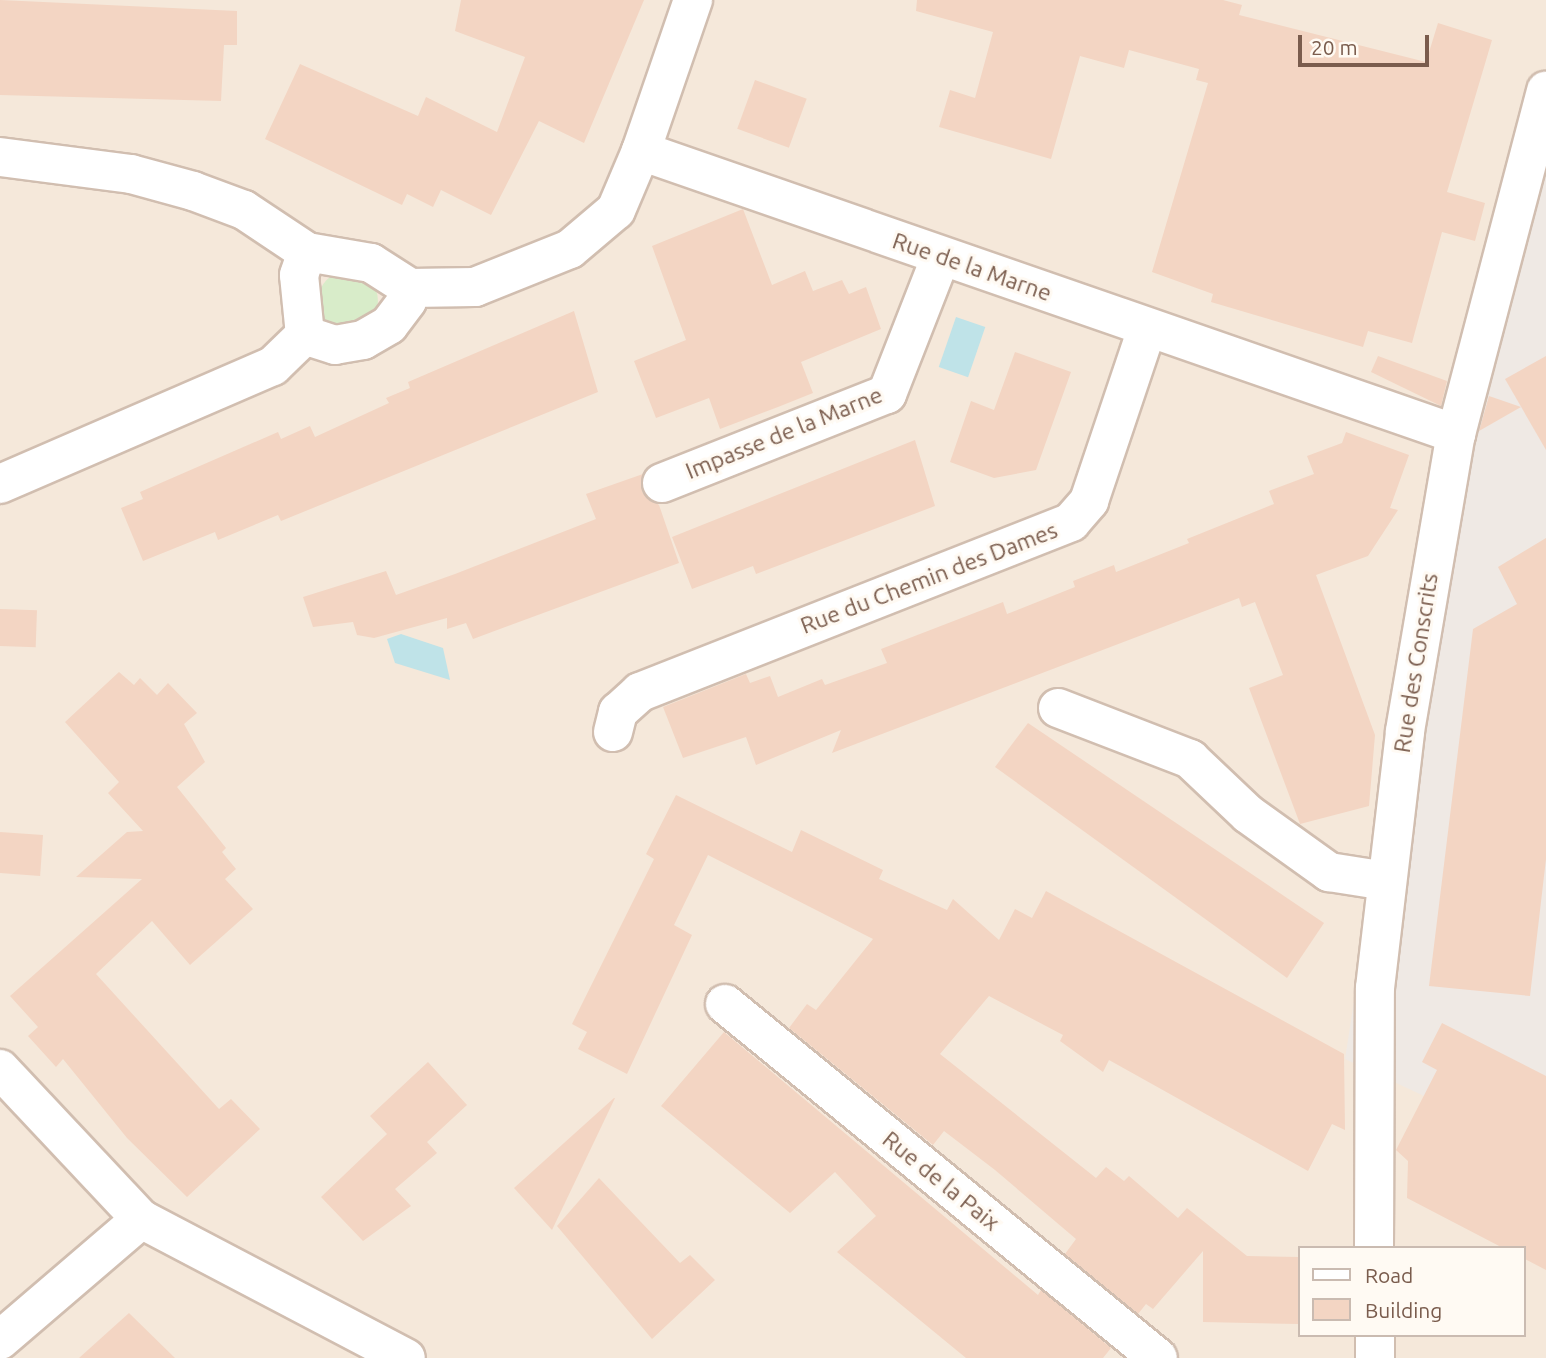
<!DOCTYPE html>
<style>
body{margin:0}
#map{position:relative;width:1546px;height:1358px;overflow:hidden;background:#fdf6ec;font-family:Ubuntu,sans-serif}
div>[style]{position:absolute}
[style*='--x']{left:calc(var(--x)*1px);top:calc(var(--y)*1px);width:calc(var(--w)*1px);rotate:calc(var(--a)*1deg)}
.residential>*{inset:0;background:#f5e8da}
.industrial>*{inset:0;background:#efe9e4}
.green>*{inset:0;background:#d8ecc9}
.round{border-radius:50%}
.water>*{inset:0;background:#bfe3e8;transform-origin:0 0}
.building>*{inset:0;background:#f3d5c3;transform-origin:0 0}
.roads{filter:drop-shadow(2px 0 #d1beb0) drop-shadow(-2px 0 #d1beb0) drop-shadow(0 2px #d1beb0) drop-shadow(0 -2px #d1beb0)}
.minor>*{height:38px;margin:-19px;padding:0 19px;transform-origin:19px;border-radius:19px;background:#fff}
span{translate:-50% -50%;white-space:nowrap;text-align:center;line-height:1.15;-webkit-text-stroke:6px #fffaf3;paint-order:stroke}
.street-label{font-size:23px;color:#7a5c4d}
.legend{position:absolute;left:1298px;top:1246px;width:228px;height:91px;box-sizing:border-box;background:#fffaf3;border:2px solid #cabbb1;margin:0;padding:9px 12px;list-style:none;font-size:21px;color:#7a5c4d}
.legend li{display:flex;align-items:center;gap:14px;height:35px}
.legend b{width:35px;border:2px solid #cabbb1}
.scale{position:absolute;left:1298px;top:35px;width:131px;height:32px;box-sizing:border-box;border:4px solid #7a5c4d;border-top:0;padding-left:9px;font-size:21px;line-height:24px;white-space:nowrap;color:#7a5c4d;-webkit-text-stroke:5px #fffaf3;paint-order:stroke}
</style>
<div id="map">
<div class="residential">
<i style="clip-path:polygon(evenodd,0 0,1546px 0,1546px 1358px,0 1358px,0 0,1299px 1248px,1523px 1248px,1523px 1335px,1299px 1335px,1299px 1248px)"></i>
</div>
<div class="industrial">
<i style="clip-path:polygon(1546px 116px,1546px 1153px,1345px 1059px,1445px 416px)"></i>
</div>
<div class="green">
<i class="round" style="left:318px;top:271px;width:60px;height:60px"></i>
</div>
<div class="water">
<i style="left:956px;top:317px;width:31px;height:53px;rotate:19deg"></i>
<i style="clip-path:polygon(401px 634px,443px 648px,450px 680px,395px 663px,387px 639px)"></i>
</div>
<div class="building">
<i style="clip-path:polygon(0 0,237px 11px,237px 45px,224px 45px,221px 101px,0 95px)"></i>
<i style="clip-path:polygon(461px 0,644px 0,584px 143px,539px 121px,491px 215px,441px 190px,433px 207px,407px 194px,402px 205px,265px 139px,300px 64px,418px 116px,426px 97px,497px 132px,525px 57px,455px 31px)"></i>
<i style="clip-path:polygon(917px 0,1223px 0,1242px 5px,1239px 15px,1426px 62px,1438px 23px,1492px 40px,1447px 192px,1485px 203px,1475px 241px,1442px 232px,1412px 343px,1368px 331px,1363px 347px,1211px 302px,1213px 294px,1152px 272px,1208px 83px,1196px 80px,1199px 69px,1129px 50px,1124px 68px,1080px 56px,1051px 159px,939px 127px,950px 90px,975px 98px,993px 32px,916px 11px)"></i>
<i style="left:755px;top:80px;width:55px;height:52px;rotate:20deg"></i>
<i style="clip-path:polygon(743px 209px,772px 285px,805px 271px,813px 291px,842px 280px,849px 294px,866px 287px,881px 329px,801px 362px,813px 393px,778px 407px,720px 429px,709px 398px,656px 418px,634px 361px,686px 340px,652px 246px)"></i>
<i style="clip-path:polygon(574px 311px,598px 392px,281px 521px,278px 515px,218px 540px,215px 532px,143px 561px,121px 508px,143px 499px,140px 492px,278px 432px,281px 439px,310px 426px,315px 437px,389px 403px,386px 398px,410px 388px,408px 382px)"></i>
<i style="clip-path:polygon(1015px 352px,1071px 372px,1036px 470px,994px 478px,950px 462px,971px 401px,994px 410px)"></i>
<i style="clip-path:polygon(1378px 356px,1447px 381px,1441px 406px,1371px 372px)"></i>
<i style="clip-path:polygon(1546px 356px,1546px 450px,1505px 379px)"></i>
<i style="clip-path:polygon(1489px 396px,1521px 407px,1479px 431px)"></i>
<i style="clip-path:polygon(1346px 432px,1409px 455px,1390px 508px,1398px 510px,1368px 556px,1316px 575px,1375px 735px,1369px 806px,1300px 824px,1249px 688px,1283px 675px,1255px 602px,1242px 607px,1239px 598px,832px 753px,841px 730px,756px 765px,746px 737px,683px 758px,663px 707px,746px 674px,750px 683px,770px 676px,778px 697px,822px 679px,825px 685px,887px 663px,881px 649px,1003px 602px,1007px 614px,1075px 587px,1073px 581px,1091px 574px,1114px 565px,1116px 572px,1189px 543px,1187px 539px,1274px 504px,1269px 491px,1314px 474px,1307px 456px,1342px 443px)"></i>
<i style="clip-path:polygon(915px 440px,935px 506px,756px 574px,753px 566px,692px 589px,672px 537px)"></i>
<i style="clip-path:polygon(643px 474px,642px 492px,659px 505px,679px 563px,473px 639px,466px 623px,447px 629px,447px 618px,374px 638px,357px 635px,353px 622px,313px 627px,303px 597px,386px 571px,396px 595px,455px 574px,596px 519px,586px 494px)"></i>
<i style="clip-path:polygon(1546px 538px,1546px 859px,1530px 996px,1429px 986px,1473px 629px,1517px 604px,1498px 567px)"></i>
<i style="left:0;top:609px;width:37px;height:37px;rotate:2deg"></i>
<i style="clip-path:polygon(119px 672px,134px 685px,140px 678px,157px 695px,168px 683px,197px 713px,184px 724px,205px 762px,177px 787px,226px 848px,222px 852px,236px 869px,225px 879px,253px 909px,190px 965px,152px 921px,96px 974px,219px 1109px,231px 1099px,260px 1129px,187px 1197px,127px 1138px,63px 1059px,56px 1067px,28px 1036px,38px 1027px,10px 996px,142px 879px,76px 877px,127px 832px,143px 831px,108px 793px,119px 782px,65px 722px)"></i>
<i style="clip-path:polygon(1028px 723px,1324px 923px,1287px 978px,995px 767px)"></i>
<i style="clip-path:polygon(676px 795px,792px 852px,801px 830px,883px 870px,879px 879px,947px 910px,953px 899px,999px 940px,1015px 909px,1032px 918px,1046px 891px,1344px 1054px,1345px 1130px,1332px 1124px,1308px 1171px,1109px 1060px,1103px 1072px,1060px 1041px,1063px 1035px,989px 996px,940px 1054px,1096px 1178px,1106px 1167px,1124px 1181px,1129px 1176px,1178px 1218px,1187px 1208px,1247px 1256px,1299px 1257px,1299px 1324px,1203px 1322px,1203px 1251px,1153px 1309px,1146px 1304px,1138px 1314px,1065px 1254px,1076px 1239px,995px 1170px,944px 1131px,933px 1145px,789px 1028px,807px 1004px,816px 1010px,873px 939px,708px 855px,674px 925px,692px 935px,627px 1074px,578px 1049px,587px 1032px,572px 1024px,654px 859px,646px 854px)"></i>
<i style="left:43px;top:835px;width:41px;height:43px;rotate:94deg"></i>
<i style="clip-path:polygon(1442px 1023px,1546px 1076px,1546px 1270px,1523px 1258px,1523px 1248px,1503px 1248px,1407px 1198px,1408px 1161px,1396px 1150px,1437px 1070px,1422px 1062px)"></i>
<i style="clip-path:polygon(724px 1032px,1038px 1295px,1041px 1290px,1111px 1348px,1103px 1358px,966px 1358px,837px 1252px,876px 1216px,835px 1172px,790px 1213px,661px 1106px)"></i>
<i style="clip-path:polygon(428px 1062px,467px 1105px,427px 1142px,437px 1153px,395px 1189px,411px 1206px,363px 1241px,321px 1197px,387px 1134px,370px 1116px)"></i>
<i style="clip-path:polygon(614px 1098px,615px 1098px,552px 1230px,514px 1188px)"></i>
<i style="clip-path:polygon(599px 1178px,680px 1263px,690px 1255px,715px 1280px,652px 1339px,557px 1226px)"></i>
<i style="clip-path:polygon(129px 1313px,175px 1358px,79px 1358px)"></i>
</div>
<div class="roads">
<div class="minor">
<i style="--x:693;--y:0;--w:160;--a:109"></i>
<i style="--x:641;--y:151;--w:863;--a:19.15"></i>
<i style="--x:0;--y:157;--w:132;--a:7.4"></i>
<i style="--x:131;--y:174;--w:64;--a:15.3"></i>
<i style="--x:193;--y:191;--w:54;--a:20.4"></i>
<i style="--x:244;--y:210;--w:76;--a:33.7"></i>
<i style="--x:307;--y:252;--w:65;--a:9.8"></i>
<i style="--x:371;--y:263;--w:46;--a:32.7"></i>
<i style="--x:410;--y:288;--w:13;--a:103"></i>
<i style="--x:407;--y:301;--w:30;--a:127"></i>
<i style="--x:389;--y:325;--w:30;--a:150"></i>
<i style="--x:363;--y:340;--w:28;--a:170"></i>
<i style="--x:335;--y:345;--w:32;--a:-162"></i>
<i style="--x:305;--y:335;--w:60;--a:-95.7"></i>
<i style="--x:299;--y:275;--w:24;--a:-71"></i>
<i style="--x:410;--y:288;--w:65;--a:-0.9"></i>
<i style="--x:475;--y:287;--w:102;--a:-21.8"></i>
<i style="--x:570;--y:249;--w:60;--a:-40.3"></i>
<i style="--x:616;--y:210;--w:64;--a:-67"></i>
<i style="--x:662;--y:483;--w:242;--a:-21.6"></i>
<i style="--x:887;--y:394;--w:148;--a:-68.6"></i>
<i style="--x:0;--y:484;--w:297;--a:-23.4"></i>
<i style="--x:273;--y:366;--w:45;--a:-44.1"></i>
<i style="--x:1058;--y:708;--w:142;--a:21.1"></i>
<i style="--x:1190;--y:759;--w:80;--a:43.5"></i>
<i style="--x:1248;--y:814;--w:100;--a:35.6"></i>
<i style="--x:1329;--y:872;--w:58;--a:9"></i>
<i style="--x:613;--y:732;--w:21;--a:-76"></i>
<i style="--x:618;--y:712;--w:30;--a:-42"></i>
<i style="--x:640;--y:692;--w:463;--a:-21.5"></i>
<i style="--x:1071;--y:522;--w:28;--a:-49"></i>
<i style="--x:1089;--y:501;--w:182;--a:-71.4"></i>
<i style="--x:725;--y:1004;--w:559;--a:39.27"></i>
<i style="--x:0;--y:1069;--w:206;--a:46.8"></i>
<i style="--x:141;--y:1219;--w:299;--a:27.7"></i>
<i style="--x:1374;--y:1248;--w:260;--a:-89.8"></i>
<i style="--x:1375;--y:988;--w:259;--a:-83.3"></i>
<i style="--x:1405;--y:731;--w:301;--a:-80.3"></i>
<i style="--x:1456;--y:434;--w:355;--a:-75.3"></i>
<i style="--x:1375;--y:1335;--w:23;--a:90"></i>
<i style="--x:0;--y:1340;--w:186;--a:-40.6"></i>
</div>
</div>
<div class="street-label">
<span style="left:972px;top:267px;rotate:19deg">Rue de la Marne</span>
<span style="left:784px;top:433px;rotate:-22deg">Impasse de la Marne</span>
<span style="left:929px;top:578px;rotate:-21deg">Rue du Chemin des Dames</span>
<span style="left:1416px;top:663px;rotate:-81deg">Rue des Conscrits</span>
<span style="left:941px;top:1181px;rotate:39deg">Rue de la Paix</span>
</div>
<ul class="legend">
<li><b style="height:9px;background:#fff"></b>Road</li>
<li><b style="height:19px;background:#f3d5c3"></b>Building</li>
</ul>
<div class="scale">20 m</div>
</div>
